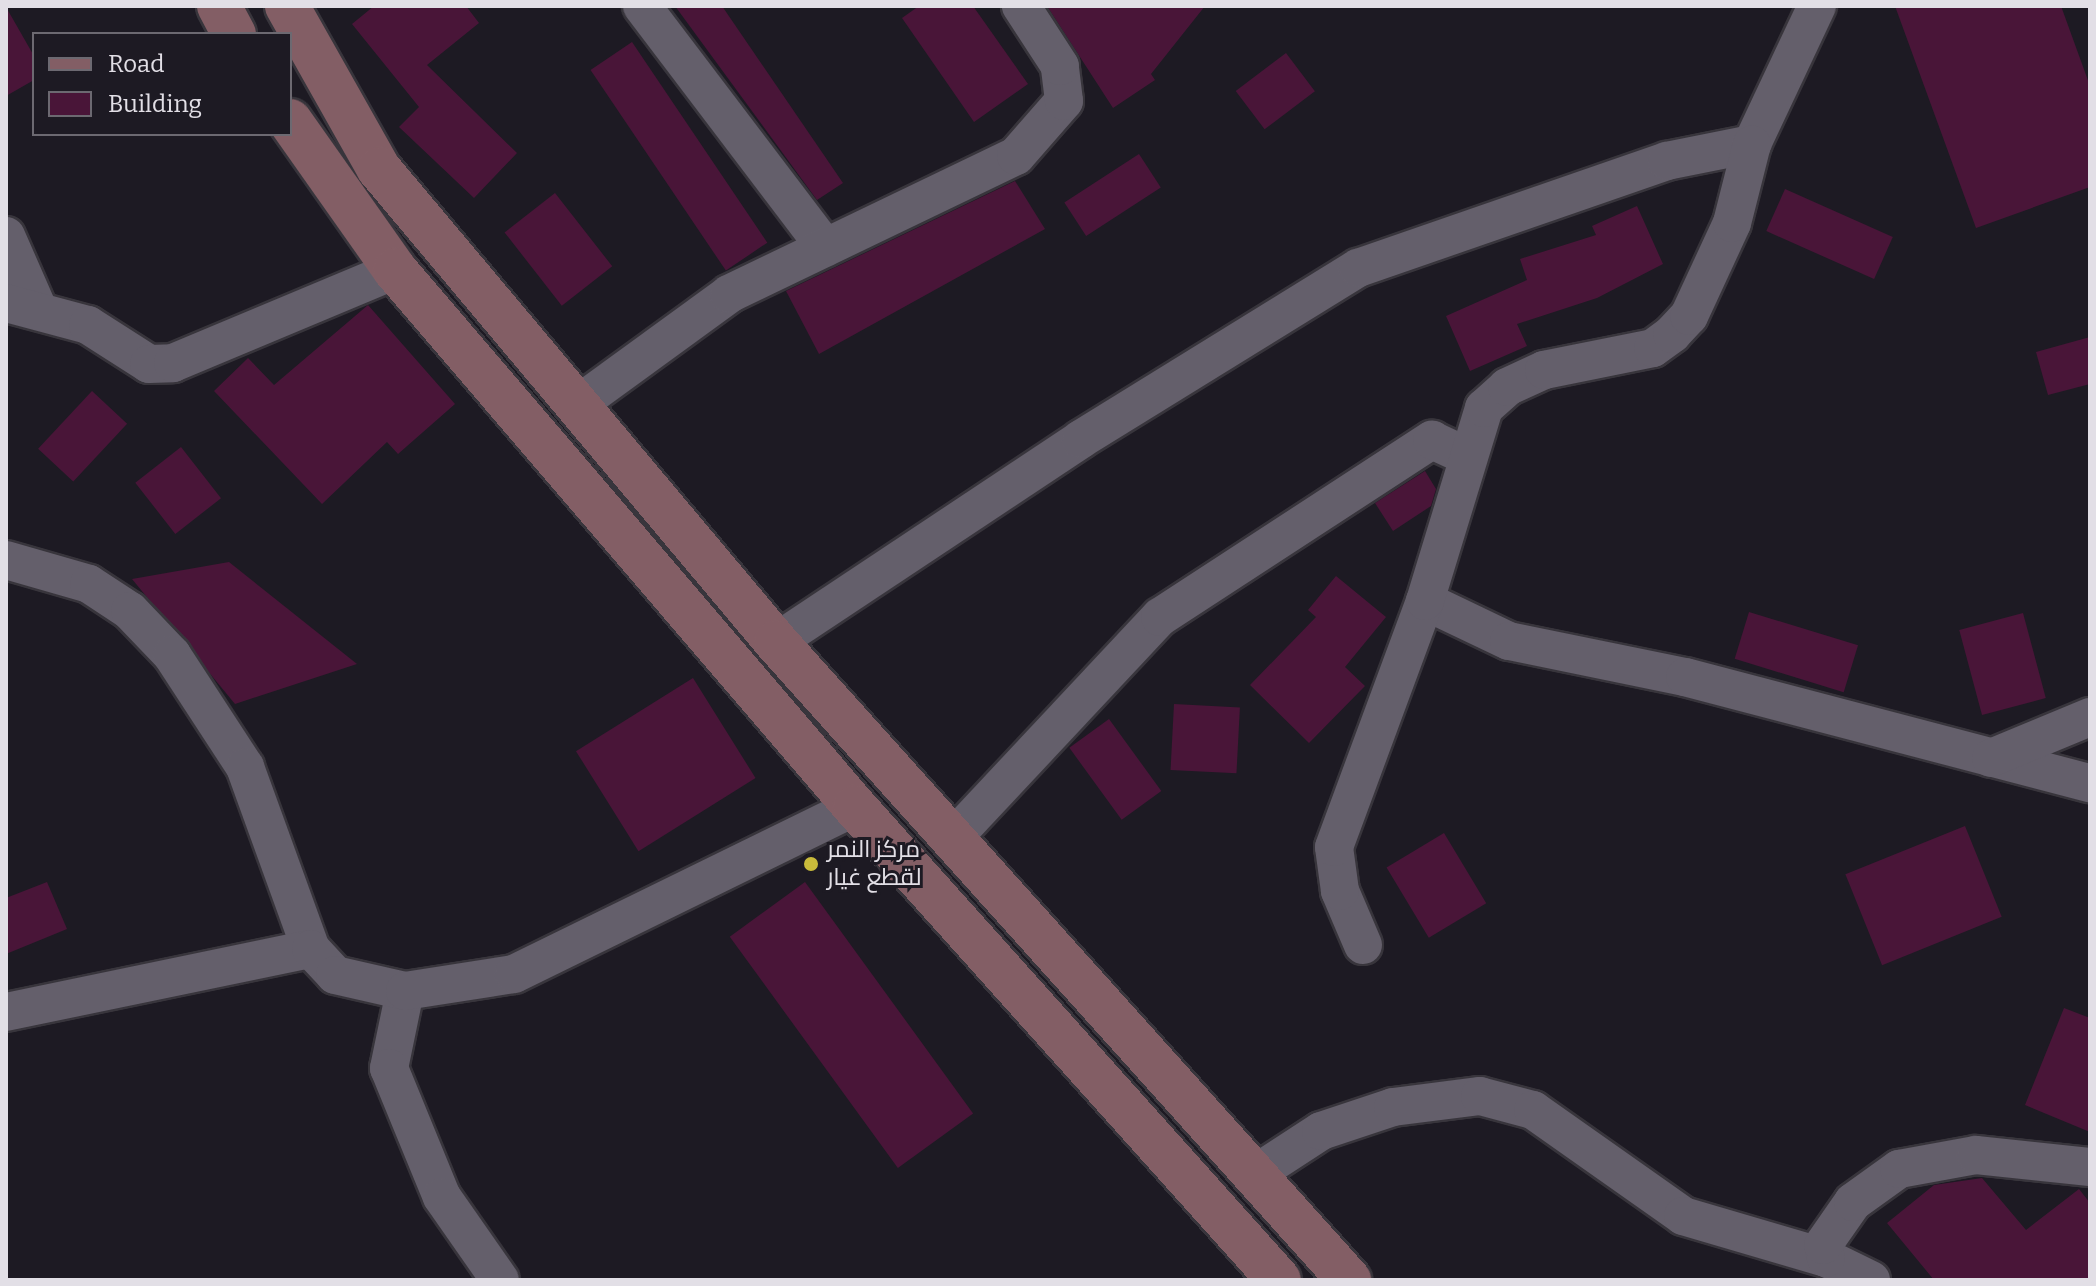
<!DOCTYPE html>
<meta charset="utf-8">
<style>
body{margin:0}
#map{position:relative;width:2096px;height:1286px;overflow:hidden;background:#1d1a23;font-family:Bitter,Cairo,serif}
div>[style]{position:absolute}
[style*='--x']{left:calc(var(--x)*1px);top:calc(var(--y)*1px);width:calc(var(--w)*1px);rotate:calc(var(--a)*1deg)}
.building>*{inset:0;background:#491538;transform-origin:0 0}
.roads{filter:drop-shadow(2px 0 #38353c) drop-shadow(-2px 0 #38353c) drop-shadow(0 2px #38353c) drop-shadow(0 -2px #38353c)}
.street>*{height:38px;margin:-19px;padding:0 19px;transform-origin:19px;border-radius:19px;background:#645f6b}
.secondary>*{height:44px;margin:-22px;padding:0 22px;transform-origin:22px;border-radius:22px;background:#835e65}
.dots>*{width:22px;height:22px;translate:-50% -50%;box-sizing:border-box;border:4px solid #1d1a23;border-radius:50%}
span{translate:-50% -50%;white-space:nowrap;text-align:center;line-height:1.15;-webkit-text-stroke:6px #1d1a23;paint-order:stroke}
.poi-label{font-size:24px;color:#e2dfe6}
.left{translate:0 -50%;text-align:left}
.frame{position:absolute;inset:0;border:8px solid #e2dfe6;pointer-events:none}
.legend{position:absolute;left:32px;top:32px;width:260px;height:104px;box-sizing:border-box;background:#1d1a23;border:2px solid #6c6971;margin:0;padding:10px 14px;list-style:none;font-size:24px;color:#e2dfe6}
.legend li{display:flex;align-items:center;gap:16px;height:40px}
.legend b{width:40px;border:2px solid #6c6971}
</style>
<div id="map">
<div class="building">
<i style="clip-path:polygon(374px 6px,466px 6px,479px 23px,427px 65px,517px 153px,474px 198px,399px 127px,419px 107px,352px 24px)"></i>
<i style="clip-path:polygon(675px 6px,722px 6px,843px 183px,817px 200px)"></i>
<i style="clip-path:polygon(919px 6px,973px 6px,1028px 84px,974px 122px,902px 18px)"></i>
<i style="clip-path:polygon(1047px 6px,1205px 6px,1151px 74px,1155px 80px,1113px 108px)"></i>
<i style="clip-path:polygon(1895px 6px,2061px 6px,2090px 86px,2090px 187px,1976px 228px)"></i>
<i style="clip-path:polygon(6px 7px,34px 56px,34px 80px,6px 96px)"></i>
<i style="left:632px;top:42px;width:242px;height:50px;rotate:56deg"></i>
<i style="left:1286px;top:53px;width:48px;height:63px;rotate:53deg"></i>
<i style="left:1139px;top:154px;width:40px;height:89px;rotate:57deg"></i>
<i style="clip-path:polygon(1015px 181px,1045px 229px,819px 354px,786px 291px)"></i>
<i style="left:1785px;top:189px;width:118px;height:46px;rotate:24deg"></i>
<i style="left:555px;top:193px;width:93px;height:64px;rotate:52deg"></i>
<i style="clip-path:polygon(1637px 206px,1663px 264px,1597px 298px,1517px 324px,1527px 346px,1470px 371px,1446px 316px,1527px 280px,1520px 259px,1596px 235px,1592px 226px)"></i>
<i style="clip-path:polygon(368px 305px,455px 404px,398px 454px,387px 442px,322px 504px,214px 391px,248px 358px,274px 385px)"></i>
<i style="clip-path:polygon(2090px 337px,2090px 384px,2048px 395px,2036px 352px)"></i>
<i style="left:92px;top:391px;width:48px;height:79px;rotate:43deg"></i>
<i style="left:181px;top:447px;width:65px;height:58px;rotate:52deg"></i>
<i style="clip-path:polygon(1425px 471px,1436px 489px,1431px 506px,1393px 531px,1375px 503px)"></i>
<i style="clip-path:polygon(229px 562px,357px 664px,235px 704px,132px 579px)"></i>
<i style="clip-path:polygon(1336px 576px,1386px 617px,1345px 667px,1365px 686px,1309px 743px,1250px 685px,1316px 617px,1308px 610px)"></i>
<i style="left:1749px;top:612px;width:114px;height:49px;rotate:17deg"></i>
<i style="left:2023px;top:613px;width:88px;height:66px;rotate:75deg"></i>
<i style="left:693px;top:678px;width:118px;height:138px;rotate:58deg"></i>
<i style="left:1174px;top:704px;width:66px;height:66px;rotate:3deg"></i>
<i style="left:1109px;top:719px;width:89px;height:49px;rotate:54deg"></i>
<i style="left:1965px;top:826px;width:98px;height:129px;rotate:68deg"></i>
<i style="left:1444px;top:833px;width:82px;height:67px;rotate:59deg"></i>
<i style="clip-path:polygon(47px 882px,67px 929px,6px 954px,6px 898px)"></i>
<i style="left:805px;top:882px;width:286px;height:93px;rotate:54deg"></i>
<i style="clip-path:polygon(2064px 1008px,2090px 1018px,2090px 1132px,2025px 1105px)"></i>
<i style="clip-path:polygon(1982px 1178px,2026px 1230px,2079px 1189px,2090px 1203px,2090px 1280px,1934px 1280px,1887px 1223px,1934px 1185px)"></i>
</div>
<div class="roads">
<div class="street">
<i style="--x:642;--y:6;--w:303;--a:52.8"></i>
<i style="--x:6;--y:236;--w:82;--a:66.3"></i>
<i style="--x:6;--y:303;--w:85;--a:15"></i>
<i style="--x:88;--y:325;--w:72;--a:32.6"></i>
<i style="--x:149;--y:364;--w:24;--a:-2"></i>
<i style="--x:173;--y:363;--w:241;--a:-22.7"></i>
<i style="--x:577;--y:405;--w:188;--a:-36.1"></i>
<i style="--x:729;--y:294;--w:318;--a:-25.7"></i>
<i style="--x:1016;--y:156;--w:73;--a:-48.9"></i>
<i style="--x:1064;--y:101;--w:35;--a:-97"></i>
<i style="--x:1060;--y:66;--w:72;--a:-123"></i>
<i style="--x:6;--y:560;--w:86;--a:16.1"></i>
<i style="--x:89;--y:584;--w:49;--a:33.4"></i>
<i style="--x:130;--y:611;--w:61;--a:46.3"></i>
<i style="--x:172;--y:655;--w:134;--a:56.9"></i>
<i style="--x:245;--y:767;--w:194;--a:70.1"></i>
<i style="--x:1425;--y:601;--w:93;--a:25.5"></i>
<i style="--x:1509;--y:641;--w:180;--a:11.6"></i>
<i style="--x:1685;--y:677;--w:419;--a:14.7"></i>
<i style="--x:776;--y:642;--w:366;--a:-33.6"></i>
<i style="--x:1081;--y:439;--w:326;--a:-31.7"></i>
<i style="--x:1358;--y:268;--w:327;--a:-19.1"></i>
<i style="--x:1667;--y:161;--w:87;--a:-11.3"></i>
<i style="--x:1752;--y:144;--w:153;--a:-64.8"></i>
<i style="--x:1991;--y:758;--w:107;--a:-22.5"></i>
<i style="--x:953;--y:838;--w:303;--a:-46.9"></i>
<i style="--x:1160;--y:617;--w:325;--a:-33.1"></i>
<i style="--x:1432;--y:440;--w:40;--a:25"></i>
<i style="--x:1363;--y:945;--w:59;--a:-113.1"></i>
<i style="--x:1340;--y:891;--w:44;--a:-97.8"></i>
<i style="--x:1334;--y:847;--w:262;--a:-69.7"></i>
<i style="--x:1425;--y:601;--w:202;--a:-73"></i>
<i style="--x:1484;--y:408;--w:31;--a:-42"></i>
<i style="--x:1507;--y:387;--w:41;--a:-24.7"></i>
<i style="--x:1544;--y:370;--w:111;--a:-11.4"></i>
<i style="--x:1653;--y:348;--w:24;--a:-36"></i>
<i style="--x:1672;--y:334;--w:25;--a:-47"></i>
<i style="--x:1689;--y:316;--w:102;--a:-65.2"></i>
<i style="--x:1732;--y:223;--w:81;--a:-75.8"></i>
<i style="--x:405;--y:991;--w:79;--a:101.7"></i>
<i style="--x:389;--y:1068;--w:139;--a:67.7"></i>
<i style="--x:442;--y:1197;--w:101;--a:55.1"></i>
<i style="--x:6;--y:1012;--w:311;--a:-11.7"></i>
<i style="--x:311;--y:949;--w:35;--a:47"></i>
<i style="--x:335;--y:975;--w:72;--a:12.9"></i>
<i style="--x:405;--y:991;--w:110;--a:-8.9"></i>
<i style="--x:514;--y:974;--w:380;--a:-26.1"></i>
<i style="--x:1252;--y:1176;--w:82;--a:-33.1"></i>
<i style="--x:1321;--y:1131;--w:76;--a:-18.4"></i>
<i style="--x:1393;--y:1107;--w:88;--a:-7.2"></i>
<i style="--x:1480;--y:1096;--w:55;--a:14.8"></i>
<i style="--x:1533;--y:1110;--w:184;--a:35.2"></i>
<i style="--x:1683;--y:1216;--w:149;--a:16.4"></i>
<i style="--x:1871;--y:1280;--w:50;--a:-153.9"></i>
<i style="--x:1826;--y:1258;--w:13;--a:-103"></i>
<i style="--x:1823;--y:1245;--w:52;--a:-55.1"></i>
<i style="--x:1853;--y:1202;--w:57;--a:-35.7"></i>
<i style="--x:1899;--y:1169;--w:78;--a:-10.3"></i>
<i style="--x:1976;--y:1155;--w:115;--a:6"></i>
</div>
<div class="secondary">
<i style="--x:219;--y:6;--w:32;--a:62"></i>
<i style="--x:287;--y:6;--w:187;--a:60.6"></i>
<i style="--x:379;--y:169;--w:618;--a:49.99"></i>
<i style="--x:776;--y:642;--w:858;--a:48.07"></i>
<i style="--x:290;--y:121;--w:182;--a:54.8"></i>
<i style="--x:395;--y:270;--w:707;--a:49.42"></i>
<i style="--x:855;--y:807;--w:635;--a:48.13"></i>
</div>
</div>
<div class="dots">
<i style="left:811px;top:864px;background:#c9bb3b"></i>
</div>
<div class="poi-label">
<span class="left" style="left:827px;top:864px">مركز النمر<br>لقطع غيار</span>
</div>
<div class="frame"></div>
<ul class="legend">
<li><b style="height:10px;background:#835e65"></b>Road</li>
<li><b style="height:22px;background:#491538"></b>Building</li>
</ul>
</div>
